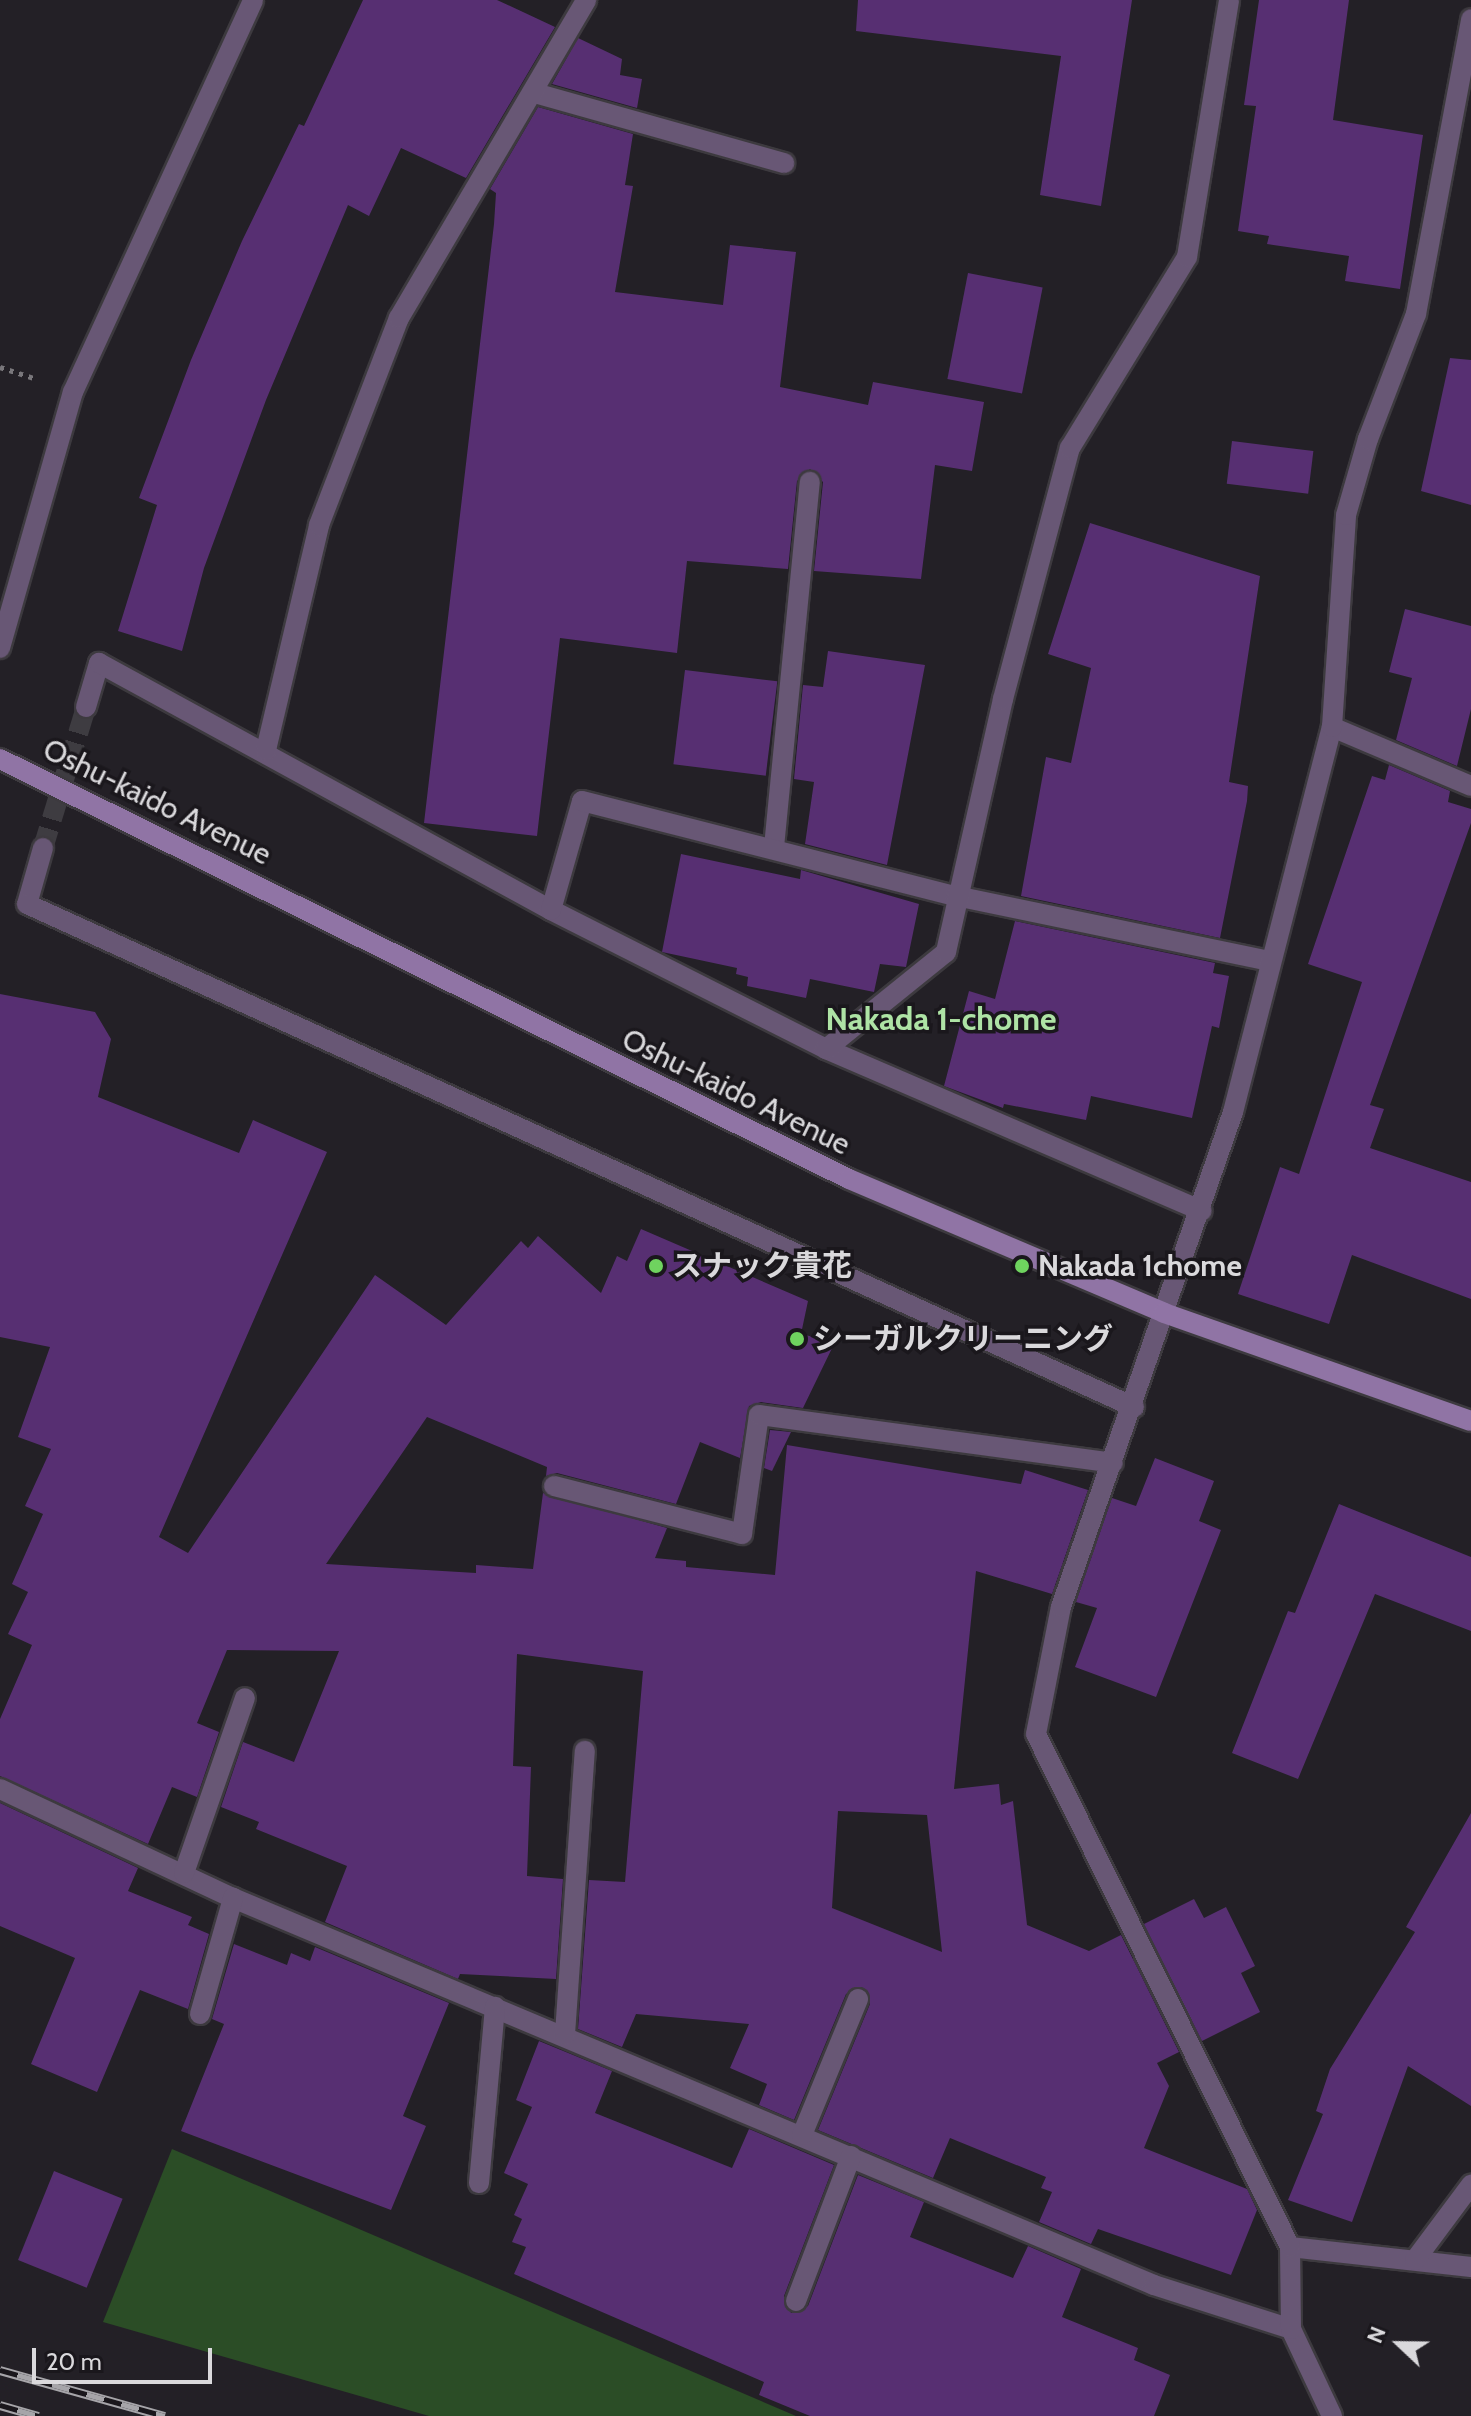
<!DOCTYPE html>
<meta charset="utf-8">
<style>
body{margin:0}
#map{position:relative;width:1471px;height:2416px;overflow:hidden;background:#232026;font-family:Cabin,"Noto Sans JP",sans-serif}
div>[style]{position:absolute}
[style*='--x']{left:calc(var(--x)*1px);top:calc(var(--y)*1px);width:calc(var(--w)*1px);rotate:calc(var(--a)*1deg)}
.green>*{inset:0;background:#2b4d26}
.building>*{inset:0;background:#572f72;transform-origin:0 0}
.minor-tunnel>*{height:20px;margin-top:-10px;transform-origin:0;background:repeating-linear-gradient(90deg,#3e3c41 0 20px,transparent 0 30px)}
.path>*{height:5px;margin-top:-2.5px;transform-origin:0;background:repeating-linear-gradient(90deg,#79777b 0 4px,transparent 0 10px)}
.roads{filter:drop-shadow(2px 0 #3d3a3f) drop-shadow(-2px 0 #3d3a3f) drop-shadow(0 2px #3d3a3f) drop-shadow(0 -2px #3d3a3f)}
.minor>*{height:20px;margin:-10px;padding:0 10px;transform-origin:10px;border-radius:10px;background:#685775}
.tertiary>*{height:20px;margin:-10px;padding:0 10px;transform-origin:10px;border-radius:10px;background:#685775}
.secondary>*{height:20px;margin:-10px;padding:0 10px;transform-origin:10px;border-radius:10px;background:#9074a5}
.rail>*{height:9px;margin-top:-4.5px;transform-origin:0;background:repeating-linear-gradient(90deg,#1a171c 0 18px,#a6a5a9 0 36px);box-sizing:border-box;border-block:2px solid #a6a5a9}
.dots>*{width:22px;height:22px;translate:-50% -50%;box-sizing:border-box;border:4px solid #1a171c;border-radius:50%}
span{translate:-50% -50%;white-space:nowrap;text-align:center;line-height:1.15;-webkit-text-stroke:7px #1a171c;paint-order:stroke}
.street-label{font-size:30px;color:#dad9dc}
.poi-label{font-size:30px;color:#dad9dc;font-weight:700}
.left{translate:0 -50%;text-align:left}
.neighbourhood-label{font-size:32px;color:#aee3a5;font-weight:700}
.north{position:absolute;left:1359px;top:2304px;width:80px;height:80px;-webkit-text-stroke:6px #1a171c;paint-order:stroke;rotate:292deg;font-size:22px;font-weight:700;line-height:32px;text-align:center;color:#dad9dc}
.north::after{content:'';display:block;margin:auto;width:28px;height:36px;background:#dad9dc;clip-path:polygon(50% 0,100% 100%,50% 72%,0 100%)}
.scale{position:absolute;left:32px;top:2348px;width:180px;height:36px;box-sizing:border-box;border:4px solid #dad9dc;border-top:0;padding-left:10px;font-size:24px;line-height:28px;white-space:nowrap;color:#dad9dc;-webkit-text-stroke:6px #1a171c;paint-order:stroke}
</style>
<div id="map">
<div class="green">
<i style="clip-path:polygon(172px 2149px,796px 2416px,429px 2416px,103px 2322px)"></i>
</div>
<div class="building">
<i style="clip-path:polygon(363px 0,497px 0,555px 27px,466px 178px,401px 148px,369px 216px,348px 205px,266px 400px,204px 568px,182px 651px,118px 631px,157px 505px,139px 498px,191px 360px,242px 241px,299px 124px,304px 126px)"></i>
<i style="clip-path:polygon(858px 0,1132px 0,1101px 206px,1040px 195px,1061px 56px,856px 31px)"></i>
<i style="clip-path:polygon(1259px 0,1349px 0,1333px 120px,1423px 135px,1400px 289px,1345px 281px,1349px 256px,1267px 244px,1269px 236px,1238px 231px,1256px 106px,1244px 105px)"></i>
<i style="clip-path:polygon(578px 38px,622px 59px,620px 75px,642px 79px,637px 108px,552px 84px)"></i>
<i style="clip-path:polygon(538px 107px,633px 134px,625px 185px,633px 186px,615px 292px,723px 305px,730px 245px,796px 252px,780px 387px,868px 405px,873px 382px,984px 402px,972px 471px,935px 465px,921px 579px,814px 571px,823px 482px,810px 469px,797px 481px,788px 569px,687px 561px,677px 653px,560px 638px,537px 836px,424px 823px,494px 224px,496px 193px,490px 189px)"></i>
<i style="left:968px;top:273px;width:76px;height:108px;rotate:11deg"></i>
<i style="clip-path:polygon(1450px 358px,1471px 360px,1471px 505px,1421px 491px)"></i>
<i style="left:1232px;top:441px;width:82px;height:43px;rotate:7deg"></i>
<i style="clip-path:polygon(1090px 523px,1260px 576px,1229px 782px,1248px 786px,1247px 801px,1220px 938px,1021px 896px,1046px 757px,1071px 763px,1091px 668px,1048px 654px)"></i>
<i style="clip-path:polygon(1405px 609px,1471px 626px,1471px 709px,1457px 766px,1396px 740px,1412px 678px,1389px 672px)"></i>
<i style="clip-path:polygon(828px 651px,925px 665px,887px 865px,805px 844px,814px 782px,794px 779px,803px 685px,823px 687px)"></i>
<i style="left:685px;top:670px;width:93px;height:95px;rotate:7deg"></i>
<i style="clip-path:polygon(1389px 765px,1450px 791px,1448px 802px,1471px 809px,1471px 823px,1370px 1105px,1384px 1109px,1370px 1148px,1471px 1182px,1471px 1299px,1352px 1255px,1329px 1324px,1238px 1294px,1280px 1167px,1299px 1174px,1362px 982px,1308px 964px,1372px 776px,1385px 780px)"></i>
<i style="clip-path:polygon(681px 854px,800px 879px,801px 870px,919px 904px,906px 967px,880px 964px,874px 992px,810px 979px,806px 998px,747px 986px,748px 977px,736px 974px,737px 968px,662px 952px)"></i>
<i style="clip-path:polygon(1015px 921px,1215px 963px,1213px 973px,1229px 976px,1219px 1028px,1212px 1026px,1192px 1118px,1091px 1096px,1086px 1120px,1004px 1104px,1003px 1108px,944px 1086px,969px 991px,995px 999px)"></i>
<i style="clip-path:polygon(evenodd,0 994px,95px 1012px,111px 1039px,98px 1097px,239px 1153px,253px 1120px,327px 1152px,159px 1537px,188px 1553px,375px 1275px,446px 1325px,521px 1241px,528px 1248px,538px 1236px,601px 1293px,617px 1256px,627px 1261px,641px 1229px,808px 1301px,801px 1334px,835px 1342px,803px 1408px,761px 1402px,749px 1406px,740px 1458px,700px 1442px,676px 1504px,557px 1473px,546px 1476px,547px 1467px,427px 1417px,326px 1564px,476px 1573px,476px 1565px,533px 1569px,543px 1493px,667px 1528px,655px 1558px,686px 1561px,686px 1567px,775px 1575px,787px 1445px,1021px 1484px,1025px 1470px,1088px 1490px,1052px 1594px,976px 1571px,954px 1789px,999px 1784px,1001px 1805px,1013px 1801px,1027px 1925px,1089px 1951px,1121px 1935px,1179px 2052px,1157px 2063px,1169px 2086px,1144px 2148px,1247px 2189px,1257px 2210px,1231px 2275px,1098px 2229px,1091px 2244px,1039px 2222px,1052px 2192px,1041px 2188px,1046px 2177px,950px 2138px,933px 2178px,818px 2130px,870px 2004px,862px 1987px,846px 1994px,794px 2120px,759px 2105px,767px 2084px,730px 2068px,749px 2024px,636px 2014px,622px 2047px,578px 2029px,589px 1880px,625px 1882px,643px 1671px,517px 1654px,513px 1766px,531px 1767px,527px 1876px,563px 1879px,556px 1979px,460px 1974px,458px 1979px,325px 1922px,347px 1866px,256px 1829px,259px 1822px,221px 1807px,243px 1742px,294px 1762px,339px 1651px,227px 1650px,197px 1723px,219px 1732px,197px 1797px,172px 1787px,148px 1844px,0 1776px,0 1719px,32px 1645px,8px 1634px,28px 1592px,12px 1584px,43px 1514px,25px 1506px,51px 1449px,18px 1437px,50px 1347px,0 1337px,0 994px,838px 1811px,927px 1815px,942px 1952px,832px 1908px,838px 1811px)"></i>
<i style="clip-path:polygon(770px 1430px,791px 1432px,772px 1471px,764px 1468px)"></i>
<i style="clip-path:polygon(1155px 1458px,1214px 1481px,1199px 1521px,1221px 1530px,1156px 1697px,1075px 1667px,1097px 1608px,1076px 1602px,1112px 1498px,1136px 1506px)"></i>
<i style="clip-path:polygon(1339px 1504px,1471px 1557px,1471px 1631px,1375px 1594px,1298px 1779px,1232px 1753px,1288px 1611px,1295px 1613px)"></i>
<i style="clip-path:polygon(0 1803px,138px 1868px,128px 1891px,192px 1917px,188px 1925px,209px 1934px,188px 2009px,140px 1990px,97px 2092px,31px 2064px,75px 1958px,0 1926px)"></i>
<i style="clip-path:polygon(1471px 1813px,1471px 2106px,1408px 2066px,1352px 2222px,1288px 2200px,1323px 2114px,1316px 2111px,1330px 2069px,1415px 1932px,1406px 1927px)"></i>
<i style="clip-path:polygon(1194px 1899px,1204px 1918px,1226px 1907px,1255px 1966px,1241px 1973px,1260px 2012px,1202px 2041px,1144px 1924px)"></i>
<i style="clip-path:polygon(234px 1944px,287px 1965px,291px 1953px,310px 1961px,315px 1947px,449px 2003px,403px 2116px,426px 2126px,391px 2210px,181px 2131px,224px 2024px,212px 2019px)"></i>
<i style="clip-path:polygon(539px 2041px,612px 2071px,595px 2113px,732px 2168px,749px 2129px,834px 2165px,784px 2296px,791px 2313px,808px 2306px,858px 2175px,924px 2202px,910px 2237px,1013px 2278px,1028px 2246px,1081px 2269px,1062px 2317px,1138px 2348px,1134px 2360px,1170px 2375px,1154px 2416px,810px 2416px,759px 2395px,764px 2382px,514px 2274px,526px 2247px,512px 2242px,522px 2219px,514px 2215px,528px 2184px,504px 2173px,532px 2107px,516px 2100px)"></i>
<i style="left:54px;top:2171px;width:74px;height:96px;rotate:22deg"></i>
</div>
<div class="minor-tunnel">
<i style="--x:43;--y:848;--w:147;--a:-73"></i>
</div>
<div class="path">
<i style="--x:0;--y:367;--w:36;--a:18"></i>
</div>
<div class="roads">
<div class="minor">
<i style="--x:535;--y:93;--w:259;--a:15.7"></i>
<i style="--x:86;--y:707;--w:46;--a:-73.5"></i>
<i style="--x:99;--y:663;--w:515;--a:28.65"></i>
<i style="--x:551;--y:910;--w:308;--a:26.8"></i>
<i style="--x:826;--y:1049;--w:409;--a:23.3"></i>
<i style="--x:1332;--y:727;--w:151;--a:23"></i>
<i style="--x:266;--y:750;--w:231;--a:-76.7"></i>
<i style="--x:319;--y:525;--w:222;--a:-68.9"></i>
<i style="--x:399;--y:318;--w:369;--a:-59.5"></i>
<i style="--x:774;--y:847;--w:367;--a:-84.4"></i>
<i style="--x:43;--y:848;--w:58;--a:105.9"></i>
<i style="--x:27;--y:904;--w:1216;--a:24.44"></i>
<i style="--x:551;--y:910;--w:113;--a:-74.1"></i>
<i style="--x:582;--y:801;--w:386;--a:14.3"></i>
<i style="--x:956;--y:896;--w:320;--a:11.7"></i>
<i style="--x:826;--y:1049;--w:154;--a:-38.9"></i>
<i style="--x:946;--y:952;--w:259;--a:-77.3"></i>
<i style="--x:1003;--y:699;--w:260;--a:-75.1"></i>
<i style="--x:1070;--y:448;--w:224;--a:-58.5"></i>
<i style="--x:1187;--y:257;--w:260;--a:-80.7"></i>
<i style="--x:554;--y:1486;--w:194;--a:14.3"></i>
<i style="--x:742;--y:1534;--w:120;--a:-81.9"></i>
<i style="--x:759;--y:1415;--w:357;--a:7.7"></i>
<i style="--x:0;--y:1789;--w:257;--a:25.1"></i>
<i style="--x:233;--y:1898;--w:999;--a:22.79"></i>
<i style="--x:1154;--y:2285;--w:144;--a:17.8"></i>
<i style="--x:184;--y:1873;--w:185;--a:-70.8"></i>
<i style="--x:200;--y:2014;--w:121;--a:-74.1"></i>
<i style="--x:565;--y:2034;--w:284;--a:-86"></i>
<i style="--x:802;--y:2135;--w:147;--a:-67.6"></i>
<i style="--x:479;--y:2183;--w:177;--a:-84.8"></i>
<i style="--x:1290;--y:2247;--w:182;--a:6.3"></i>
<i style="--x:1415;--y:2260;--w:94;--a:-53.3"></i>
<i style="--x:796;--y:2301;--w:155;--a:-69.2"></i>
<i style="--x:1332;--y:2416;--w:96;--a:-115.2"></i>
<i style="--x:1291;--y:2329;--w:82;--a:-90.7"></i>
<i style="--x:1290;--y:2247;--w:572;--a:-116.34"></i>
<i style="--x:1036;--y:1734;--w:129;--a:-78.9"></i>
<i style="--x:1061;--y:1607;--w:524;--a:-70.84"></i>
<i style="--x:1233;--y:1112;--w:398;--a:-75.6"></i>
<i style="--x:1332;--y:727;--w:212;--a:-86.2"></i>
<i style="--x:1346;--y:515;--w:79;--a:-73.9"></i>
<i style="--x:1368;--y:439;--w:134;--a:-69"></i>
<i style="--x:1416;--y:314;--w:300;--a:-79.4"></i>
</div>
<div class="tertiary">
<i style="--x:0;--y:648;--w:266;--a:-74.1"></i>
<i style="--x:73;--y:392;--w:431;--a:-65.3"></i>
</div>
<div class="secondary">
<i style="--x:0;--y:759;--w:947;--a:26.32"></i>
<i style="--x:849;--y:1179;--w:342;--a:23"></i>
<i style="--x:1164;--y:1313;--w:325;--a:19.4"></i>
</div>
</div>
<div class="rail">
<i style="--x:0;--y:2370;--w:171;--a:15.6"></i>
<i style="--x:0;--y:2405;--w:40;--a:16"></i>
</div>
<div class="dots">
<i style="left:656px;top:1266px;background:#6fd35f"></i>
<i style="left:1022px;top:1266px;background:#6fd35f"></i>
<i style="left:797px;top:1339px;background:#6fd35f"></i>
</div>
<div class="street-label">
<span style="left:157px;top:802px;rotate:26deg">Oshu-kaido Avenue</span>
<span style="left:736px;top:1092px;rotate:26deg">Oshu-kaido Avenue</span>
</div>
<div class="poi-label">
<span class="left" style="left:672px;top:1266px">スナック貴花</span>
<span class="left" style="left:1038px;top:1266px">Nakada 1chome</span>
<span class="left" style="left:813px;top:1339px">シーガルクリーニング</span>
</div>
<div class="neighbourhood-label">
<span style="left:941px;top:1019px">Nakada 1-chome</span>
</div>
<div class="north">N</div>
<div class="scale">20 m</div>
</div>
